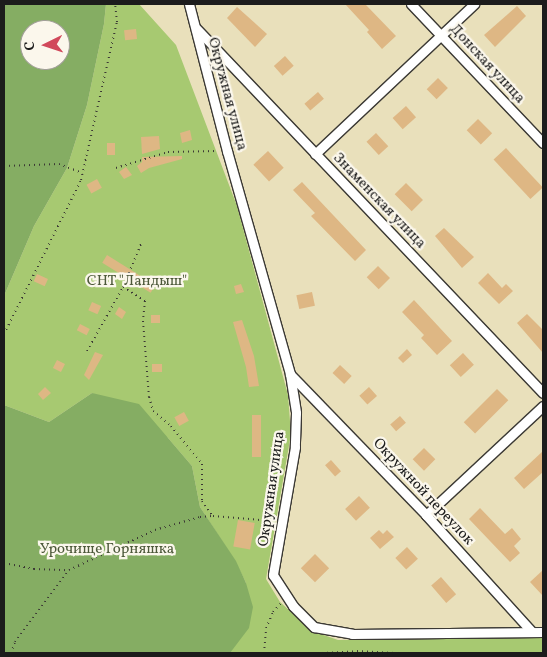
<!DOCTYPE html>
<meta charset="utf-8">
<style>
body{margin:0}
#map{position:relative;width:547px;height:657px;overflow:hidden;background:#e9e0bb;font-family:Vollkorn,serif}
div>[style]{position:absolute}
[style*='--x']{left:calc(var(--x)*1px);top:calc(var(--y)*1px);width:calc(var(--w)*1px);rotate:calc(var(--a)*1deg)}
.green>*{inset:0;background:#a7c971}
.forest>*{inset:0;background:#85ad63}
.building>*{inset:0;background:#deb784;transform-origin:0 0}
.path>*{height:2px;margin-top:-1px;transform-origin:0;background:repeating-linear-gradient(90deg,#3b3934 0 1px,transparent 0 5px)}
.roads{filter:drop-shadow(1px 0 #3b3934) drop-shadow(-1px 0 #3b3934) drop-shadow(0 1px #3b3934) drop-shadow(0 -1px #3b3934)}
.street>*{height:9px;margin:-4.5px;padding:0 4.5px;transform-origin:4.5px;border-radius:4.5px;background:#fff}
span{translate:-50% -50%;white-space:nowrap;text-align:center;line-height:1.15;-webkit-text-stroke:4.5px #fbf7ec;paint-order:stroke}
.street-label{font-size:15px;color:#1c1c1c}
.park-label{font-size:15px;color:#4d593a}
.frame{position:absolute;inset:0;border:5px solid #1c1c1c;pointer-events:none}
.north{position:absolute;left:20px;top:20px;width:50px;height:50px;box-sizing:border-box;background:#fbf7ec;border:1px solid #a29f99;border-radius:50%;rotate:266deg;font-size:14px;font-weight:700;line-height:20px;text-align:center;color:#1c1c1c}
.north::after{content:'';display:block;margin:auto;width:18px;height:22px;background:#d1495b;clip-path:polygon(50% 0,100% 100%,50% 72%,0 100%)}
</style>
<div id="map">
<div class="green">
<i style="clip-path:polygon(106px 4px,139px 4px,176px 45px,237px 206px,288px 395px,291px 434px,266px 579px,280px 602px,312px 631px,338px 640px,543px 638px,543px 653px,230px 653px,246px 583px,235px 561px,200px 507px,192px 466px,168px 438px,92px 393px,49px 422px,4px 405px,4px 296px,34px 226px,67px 168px,87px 105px,104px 24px)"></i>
</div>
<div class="forest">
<i style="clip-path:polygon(evenodd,4px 4px,106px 4px,104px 24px,87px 105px,67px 168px,34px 226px,4px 296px,4px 4px,30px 30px,60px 30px,60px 60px,30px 60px,30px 30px)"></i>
<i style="clip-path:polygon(92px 393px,139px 404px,192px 466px,200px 507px,236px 561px,246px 583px,253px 607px,249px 628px,230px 653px,4px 653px,4px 405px,49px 422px)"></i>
</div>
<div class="building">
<i style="clip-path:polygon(345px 4px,365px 4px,396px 36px,382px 49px,367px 32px,369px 30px)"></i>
<i style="clip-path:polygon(517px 6px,526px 16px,495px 47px,484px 35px)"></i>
<i style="clip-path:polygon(237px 7px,267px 34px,255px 47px,227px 18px)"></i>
<i style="left:136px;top:29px;width:10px;height:12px;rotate:84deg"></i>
<i style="left:285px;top:56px;width:13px;height:15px;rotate:48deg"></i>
<i style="left:438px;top:78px;width:14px;height:16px;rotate:45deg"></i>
<i style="left:318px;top:92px;width:9px;height:18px;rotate:49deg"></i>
<i style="left:406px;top:106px;width:15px;height:18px;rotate:48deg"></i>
<i style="left:478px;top:119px;width:20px;height:16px;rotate:45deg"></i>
<i style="clip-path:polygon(190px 130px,192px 140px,182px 143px,180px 133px)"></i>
<i style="left:376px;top:133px;width:18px;height:13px;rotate:47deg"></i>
<i style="clip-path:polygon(159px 136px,160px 149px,142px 154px,141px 137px)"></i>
<i style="left:107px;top:143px;width:8px;height:12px"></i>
<i style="left:506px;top:148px;width:54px;height:17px;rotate:47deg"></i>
<i style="left:268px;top:151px;width:23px;height:20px;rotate:47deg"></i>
<i style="clip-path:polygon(182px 156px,182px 159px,149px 168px,141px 173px,137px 166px,142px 162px,142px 157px)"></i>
<i style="clip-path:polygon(126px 167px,132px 175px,124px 179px,119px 172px)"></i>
<i style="left:97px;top:179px;width:10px;height:12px;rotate:61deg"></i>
<i style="clip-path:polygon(302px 182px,366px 250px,355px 261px,311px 216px,315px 213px,293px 190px)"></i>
<i style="left:406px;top:183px;width:24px;height:16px;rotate:45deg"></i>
<i style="clip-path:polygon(444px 228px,474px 257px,462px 268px,435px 236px)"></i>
<i style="left:107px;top:255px;width:57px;height:9px;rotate:32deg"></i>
<i style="left:378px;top:266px;width:17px;height:16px;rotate:45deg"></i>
<i style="clip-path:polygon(488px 273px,502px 288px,506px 284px,513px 291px,499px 304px,478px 283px)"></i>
<i style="left:37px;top:274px;width:12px;height:8px;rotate:24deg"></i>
<i style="clip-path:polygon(241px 284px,244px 292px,236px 294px,234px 286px)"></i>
<i style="left:312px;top:292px;width:14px;height:16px;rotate:78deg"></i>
<i style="clip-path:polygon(414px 300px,452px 341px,437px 355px,421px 338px,424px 335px,402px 312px)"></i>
<i style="left:92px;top:302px;width:10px;height:9px;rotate:24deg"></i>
<i style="clip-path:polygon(119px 307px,126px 312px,122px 319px,115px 314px)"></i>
<i style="clip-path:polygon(527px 314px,543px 330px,543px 353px,517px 323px)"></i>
<i style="left:160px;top:315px;width:8px;height:9px;rotate:90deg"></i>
<i style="clip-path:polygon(242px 320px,254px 356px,259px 386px,249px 387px,246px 367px,233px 322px)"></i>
<i style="left:80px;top:324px;width:11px;height:7px;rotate:27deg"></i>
<i style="clip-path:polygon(407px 349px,412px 355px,403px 363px,398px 358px)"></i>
<i style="clip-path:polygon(95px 352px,103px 355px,89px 380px,84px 375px)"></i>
<i style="left:463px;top:353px;width:16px;height:18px;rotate:47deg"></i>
<i style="left:57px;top:360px;width:9px;height:9px;rotate:27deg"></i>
<i style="left:152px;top:364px;width:10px;height:8px"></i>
<i style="left:340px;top:365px;width:16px;height:11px;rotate:43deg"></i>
<i style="clip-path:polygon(45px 387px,51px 393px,43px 400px,38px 394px)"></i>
<i style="left:369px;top:387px;width:12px;height:13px;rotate:48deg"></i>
<i style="left:497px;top:389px;width:16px;height:47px;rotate:45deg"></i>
<i style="left:184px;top:412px;width:10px;height:11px;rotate:61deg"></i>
<i style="left:252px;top:415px;width:9px;height:42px"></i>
<i style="left:400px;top:416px;width:9px;height:13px;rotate:49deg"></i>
<i style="left:424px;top:448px;width:16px;height:16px;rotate:45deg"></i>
<i style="clip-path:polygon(543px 451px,543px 472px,524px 489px,514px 478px)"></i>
<i style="left:331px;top:460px;width:15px;height:8px;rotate:48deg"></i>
<i style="left:359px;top:496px;width:16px;height:19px;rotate:47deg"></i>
<i style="clip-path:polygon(480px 508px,505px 534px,512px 528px,521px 539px,514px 546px,520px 553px,510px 562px,469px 519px)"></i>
<i style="left:238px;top:520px;width:17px;height:27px;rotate:10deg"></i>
<i style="clip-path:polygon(379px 530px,383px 534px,387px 530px,394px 537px,380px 549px,370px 538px)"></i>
<i style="left:407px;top:547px;width:16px;height:16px;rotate:47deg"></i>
<i style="left:315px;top:554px;width:20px;height:20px;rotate:45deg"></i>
<i style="clip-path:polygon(543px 570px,543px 596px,530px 582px)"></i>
<i style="left:441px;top:577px;width:23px;height:13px;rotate:49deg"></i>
</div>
<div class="path">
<i style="--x:4;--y:166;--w:55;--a:-2.1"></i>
<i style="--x:59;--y:164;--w:25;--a:21"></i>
<i style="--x:116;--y:168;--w:54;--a:-17.1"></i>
<i style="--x:168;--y:152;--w:49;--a:-1.2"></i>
<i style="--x:123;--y:287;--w:26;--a:32"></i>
<i style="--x:145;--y:301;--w:20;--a:96"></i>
<i style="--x:143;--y:321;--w:76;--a:85.5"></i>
<i style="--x:149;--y:397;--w:15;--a:74"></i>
<i style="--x:153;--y:411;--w:23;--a:40"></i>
<i style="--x:171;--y:426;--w:49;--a:50.8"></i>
<i style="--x:202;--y:464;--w:37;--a:90"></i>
<i style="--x:202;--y:501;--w:19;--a:54"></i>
<i style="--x:213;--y:516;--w:60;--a:4.8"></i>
<i style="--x:4;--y:334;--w:172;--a:-63.4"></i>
<i style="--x:81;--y:180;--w:162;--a:-77.2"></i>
<i style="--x:117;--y:22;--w:18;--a:-96"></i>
<i style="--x:87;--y:351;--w:73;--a:-60.6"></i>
<i style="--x:123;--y:287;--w:47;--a:-67.3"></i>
<i style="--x:4;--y:563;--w:31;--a:11"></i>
<i style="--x:34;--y:569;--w:35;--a:2"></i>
<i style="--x:69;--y:570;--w:95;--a:-24.9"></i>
<i style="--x:155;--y:530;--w:47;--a:-16.1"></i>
<i style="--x:200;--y:517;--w:12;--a:-5"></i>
<i style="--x:11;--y:653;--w:12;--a:-70"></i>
<i style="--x:15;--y:642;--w:90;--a:-53.1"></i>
<i style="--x:264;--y:653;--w:25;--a:-85"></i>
<i style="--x:266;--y:628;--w:17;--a:-66"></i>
<i style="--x:273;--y:612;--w:12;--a:-48"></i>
<i style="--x:322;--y:653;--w:35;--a:-3"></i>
<i style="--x:357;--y:651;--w:38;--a:3"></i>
</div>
<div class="roads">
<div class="street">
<i style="--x:189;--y:4;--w:152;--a:75.5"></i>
<i style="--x:227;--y:151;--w:232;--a:74.2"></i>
<i style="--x:290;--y:374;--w:39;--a:81"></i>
<i style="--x:296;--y:413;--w:34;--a:92"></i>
<i style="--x:295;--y:447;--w:130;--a:99.8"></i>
<i style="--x:273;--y:575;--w:37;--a:57"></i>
<i style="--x:293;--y:606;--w:30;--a:45"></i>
<i style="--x:314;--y:627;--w:39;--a:10"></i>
<i style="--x:352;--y:634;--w:191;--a:-0.6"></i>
<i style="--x:411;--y:4;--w:192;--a:46.5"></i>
<i style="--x:197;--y:29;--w:502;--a:46.45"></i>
<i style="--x:315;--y:154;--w:219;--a:-43.3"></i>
<i style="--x:290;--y:374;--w:196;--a:46"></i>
<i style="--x:426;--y:515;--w:158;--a:47.8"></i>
<i style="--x:426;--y:515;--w:160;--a:-43"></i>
</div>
</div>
<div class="street-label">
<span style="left:487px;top:64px;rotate:47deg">Донская улица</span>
<span style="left:227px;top:94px;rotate:75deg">Окружная улица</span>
<span style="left:379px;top:201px;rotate:46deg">Знаменская улица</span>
<span style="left:272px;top:489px;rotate:-82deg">Окружная улица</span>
<span style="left:423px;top:492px;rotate:47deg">Окружной переулок</span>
</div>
<div class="park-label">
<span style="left:137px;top:282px">СНТ "Ландыш"</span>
<span style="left:107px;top:550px">Урочище Горняшка</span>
</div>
<div class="frame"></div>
<div class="north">С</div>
</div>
